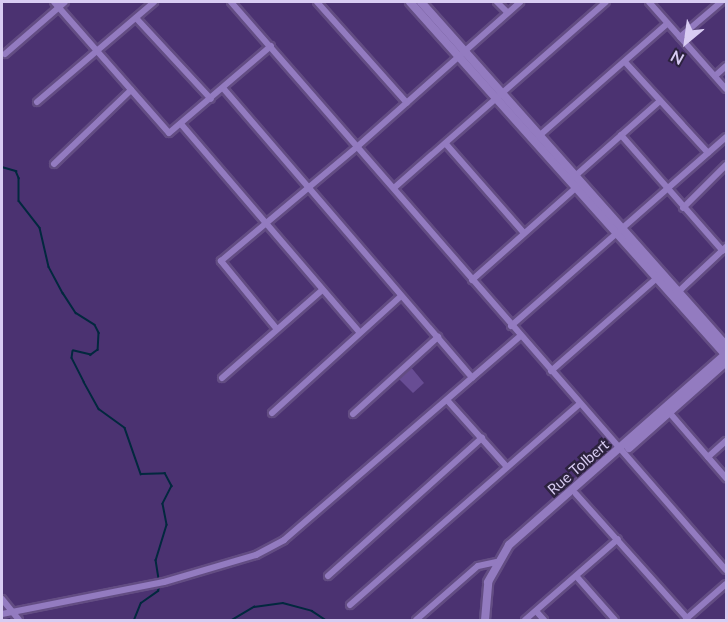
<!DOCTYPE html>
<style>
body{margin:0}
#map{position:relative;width:728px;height:622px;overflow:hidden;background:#4b3271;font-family:Lato,sans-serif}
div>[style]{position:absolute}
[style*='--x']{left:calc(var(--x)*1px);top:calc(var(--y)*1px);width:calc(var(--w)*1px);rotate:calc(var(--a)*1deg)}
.green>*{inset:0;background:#684d94}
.stream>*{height:1.5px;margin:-0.75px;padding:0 0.75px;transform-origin:0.75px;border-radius:0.75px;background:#02283e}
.roads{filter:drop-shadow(2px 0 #634d83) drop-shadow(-2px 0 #634d83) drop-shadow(0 2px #634d83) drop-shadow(0 -2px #634d83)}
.street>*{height:6px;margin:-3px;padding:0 3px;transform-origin:3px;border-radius:3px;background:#937bc0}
.secondary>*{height:8px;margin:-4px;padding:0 4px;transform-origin:4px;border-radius:4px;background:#937bc0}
span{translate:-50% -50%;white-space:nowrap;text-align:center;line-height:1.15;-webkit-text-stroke:5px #2c223e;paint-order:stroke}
.street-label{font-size:15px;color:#d8ccf2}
.frame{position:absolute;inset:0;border:3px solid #d8ccf2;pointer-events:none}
.north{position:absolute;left:656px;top:12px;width:60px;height:60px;-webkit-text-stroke:4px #2c223e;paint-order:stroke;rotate:209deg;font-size:16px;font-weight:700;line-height:24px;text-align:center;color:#d8ccf2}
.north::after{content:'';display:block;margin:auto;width:21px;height:27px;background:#d8ccf2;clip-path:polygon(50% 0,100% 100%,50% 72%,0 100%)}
</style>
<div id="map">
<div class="green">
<i style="clip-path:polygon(410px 366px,424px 383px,413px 393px,398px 378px)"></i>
</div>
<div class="stream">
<i style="--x:2;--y:167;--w:15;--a:16"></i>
<i style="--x:16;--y:171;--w:8;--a:67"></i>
<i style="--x:19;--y:178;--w:23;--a:90"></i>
<i style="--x:19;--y:201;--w:34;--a:52"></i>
<i style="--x:40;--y:228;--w:40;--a:77"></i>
<i style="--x:49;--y:267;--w:30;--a:62"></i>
<i style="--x:63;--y:293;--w:24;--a:57"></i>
<i style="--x:76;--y:313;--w:22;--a:32"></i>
<i style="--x:95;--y:325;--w:9;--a:63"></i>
<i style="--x:99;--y:333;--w:17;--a:93"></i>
<i style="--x:98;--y:350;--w:9;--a:144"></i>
<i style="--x:91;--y:355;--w:18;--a:-167"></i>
<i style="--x:73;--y:351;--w:7;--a:98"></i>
<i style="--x:72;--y:358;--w:27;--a:63"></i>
<i style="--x:84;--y:382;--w:31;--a:61"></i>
<i style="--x:99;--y:409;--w:32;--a:36"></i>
<i style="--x:125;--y:428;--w:49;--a:70.8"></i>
<i style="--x:141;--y:474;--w:24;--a:-2"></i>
<i style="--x:165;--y:473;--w:15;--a:62"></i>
<i style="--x:172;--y:486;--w:20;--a:117"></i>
<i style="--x:163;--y:504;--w:21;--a:79"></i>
<i style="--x:167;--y:525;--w:37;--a:107"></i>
<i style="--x:156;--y:560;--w:20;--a:81"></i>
<i style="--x:134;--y:620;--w:18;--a:-68"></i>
<i style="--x:141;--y:603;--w:21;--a:-35"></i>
<i style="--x:158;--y:591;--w:7;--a:-74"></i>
<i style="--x:232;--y:620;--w:26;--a:-31"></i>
<i style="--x:254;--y:607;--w:29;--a:-8"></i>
<i style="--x:283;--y:603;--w:30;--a:15"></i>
<i style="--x:312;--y:611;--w:17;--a:33"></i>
</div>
<div class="roads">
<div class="street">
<i style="--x:54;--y:2;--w:174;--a:48.7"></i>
<i style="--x:169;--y:133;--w:134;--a:-40.5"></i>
<i style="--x:231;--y:2;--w:753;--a:48.93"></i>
<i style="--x:317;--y:2;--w:135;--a:48.3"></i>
<i style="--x:497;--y:2;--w:14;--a:45"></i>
<i style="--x:649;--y:2;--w:116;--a:48.5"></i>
<i style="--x:136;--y:18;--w:110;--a:47.2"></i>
<i style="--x:680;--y:37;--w:54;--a:-40.5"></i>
<i style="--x:5;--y:54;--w:79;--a:-40.9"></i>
<i style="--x:625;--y:62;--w:123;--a:47.6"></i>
<i style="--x:715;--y:76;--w:15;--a:-42"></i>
<i style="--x:223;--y:88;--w:382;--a:49.3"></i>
<i style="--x:37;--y:102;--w:154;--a:-40.5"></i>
<i style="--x:181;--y:124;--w:274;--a:49.4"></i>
<i style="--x:621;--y:135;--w:154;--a:48.7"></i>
<i style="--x:539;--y:136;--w:171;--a:-41.2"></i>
<i style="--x:446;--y:144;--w:118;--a:48.8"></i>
<i style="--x:54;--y:164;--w:107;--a:-43.9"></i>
<i style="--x:574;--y:177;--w:115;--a:-41.5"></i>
<i style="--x:394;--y:188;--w:282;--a:-41.3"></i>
<i style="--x:683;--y:208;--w:61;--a:-45"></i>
<i style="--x:472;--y:280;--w:143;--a:-41.6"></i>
<i style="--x:676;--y:294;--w:69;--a:-43.2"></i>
<i style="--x:511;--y:326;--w:286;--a:-41.3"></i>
<i style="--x:276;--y:328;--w:87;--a:-129.4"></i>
<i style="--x:221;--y:261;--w:179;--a:-40"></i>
<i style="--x:358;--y:146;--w:217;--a:-41.6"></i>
<i style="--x:551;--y:371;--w:142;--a:-41.3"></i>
<i style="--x:222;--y:378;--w:133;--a:-41.3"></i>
<i style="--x:447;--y:400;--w:90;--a:48.2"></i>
<i style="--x:668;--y:411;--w:89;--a:49.1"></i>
<i style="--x:272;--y:413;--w:174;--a:-42.2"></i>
<i style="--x:353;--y:414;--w:115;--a:-42.2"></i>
<i style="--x:708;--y:457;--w:24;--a:-42"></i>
<i style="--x:576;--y:494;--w:166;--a:48.2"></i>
<i style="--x:328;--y:576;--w:207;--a:-41.9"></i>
<i style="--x:577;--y:577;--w:57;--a:48.5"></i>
<i style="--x:2;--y:599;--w:27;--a:51"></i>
<i style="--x:350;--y:605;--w:305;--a:-41.2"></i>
<i style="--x:536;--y:611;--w:12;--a:48"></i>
<i style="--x:2;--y:614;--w:165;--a:-11.2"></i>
<i style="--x:164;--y:582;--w:96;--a:-16.4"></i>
<i style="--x:256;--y:555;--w:32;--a:-28"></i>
<i style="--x:284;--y:540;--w:312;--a:-40.8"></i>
<i style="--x:686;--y:619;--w:53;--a:-41.2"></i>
<i style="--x:416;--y:620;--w:82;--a:-41.1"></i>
<i style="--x:478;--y:566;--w:19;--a:-12"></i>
<i style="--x:525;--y:620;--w:123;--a:-41.1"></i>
</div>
<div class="secondary">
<i style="--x:410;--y:2;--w:474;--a:48.2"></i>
<i style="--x:421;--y:2;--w:460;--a:48.4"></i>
<i style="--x:629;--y:448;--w:130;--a:-41.6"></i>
<i style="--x:485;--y:620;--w:38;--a:-85"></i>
<i style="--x:488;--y:582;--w:43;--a:-60.4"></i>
<i style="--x:509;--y:545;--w:289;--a:-41.4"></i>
</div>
</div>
<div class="street-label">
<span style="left:578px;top:467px;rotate:-41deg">Rue Tolbert</span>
</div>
<div class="frame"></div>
<div class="north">N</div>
</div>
